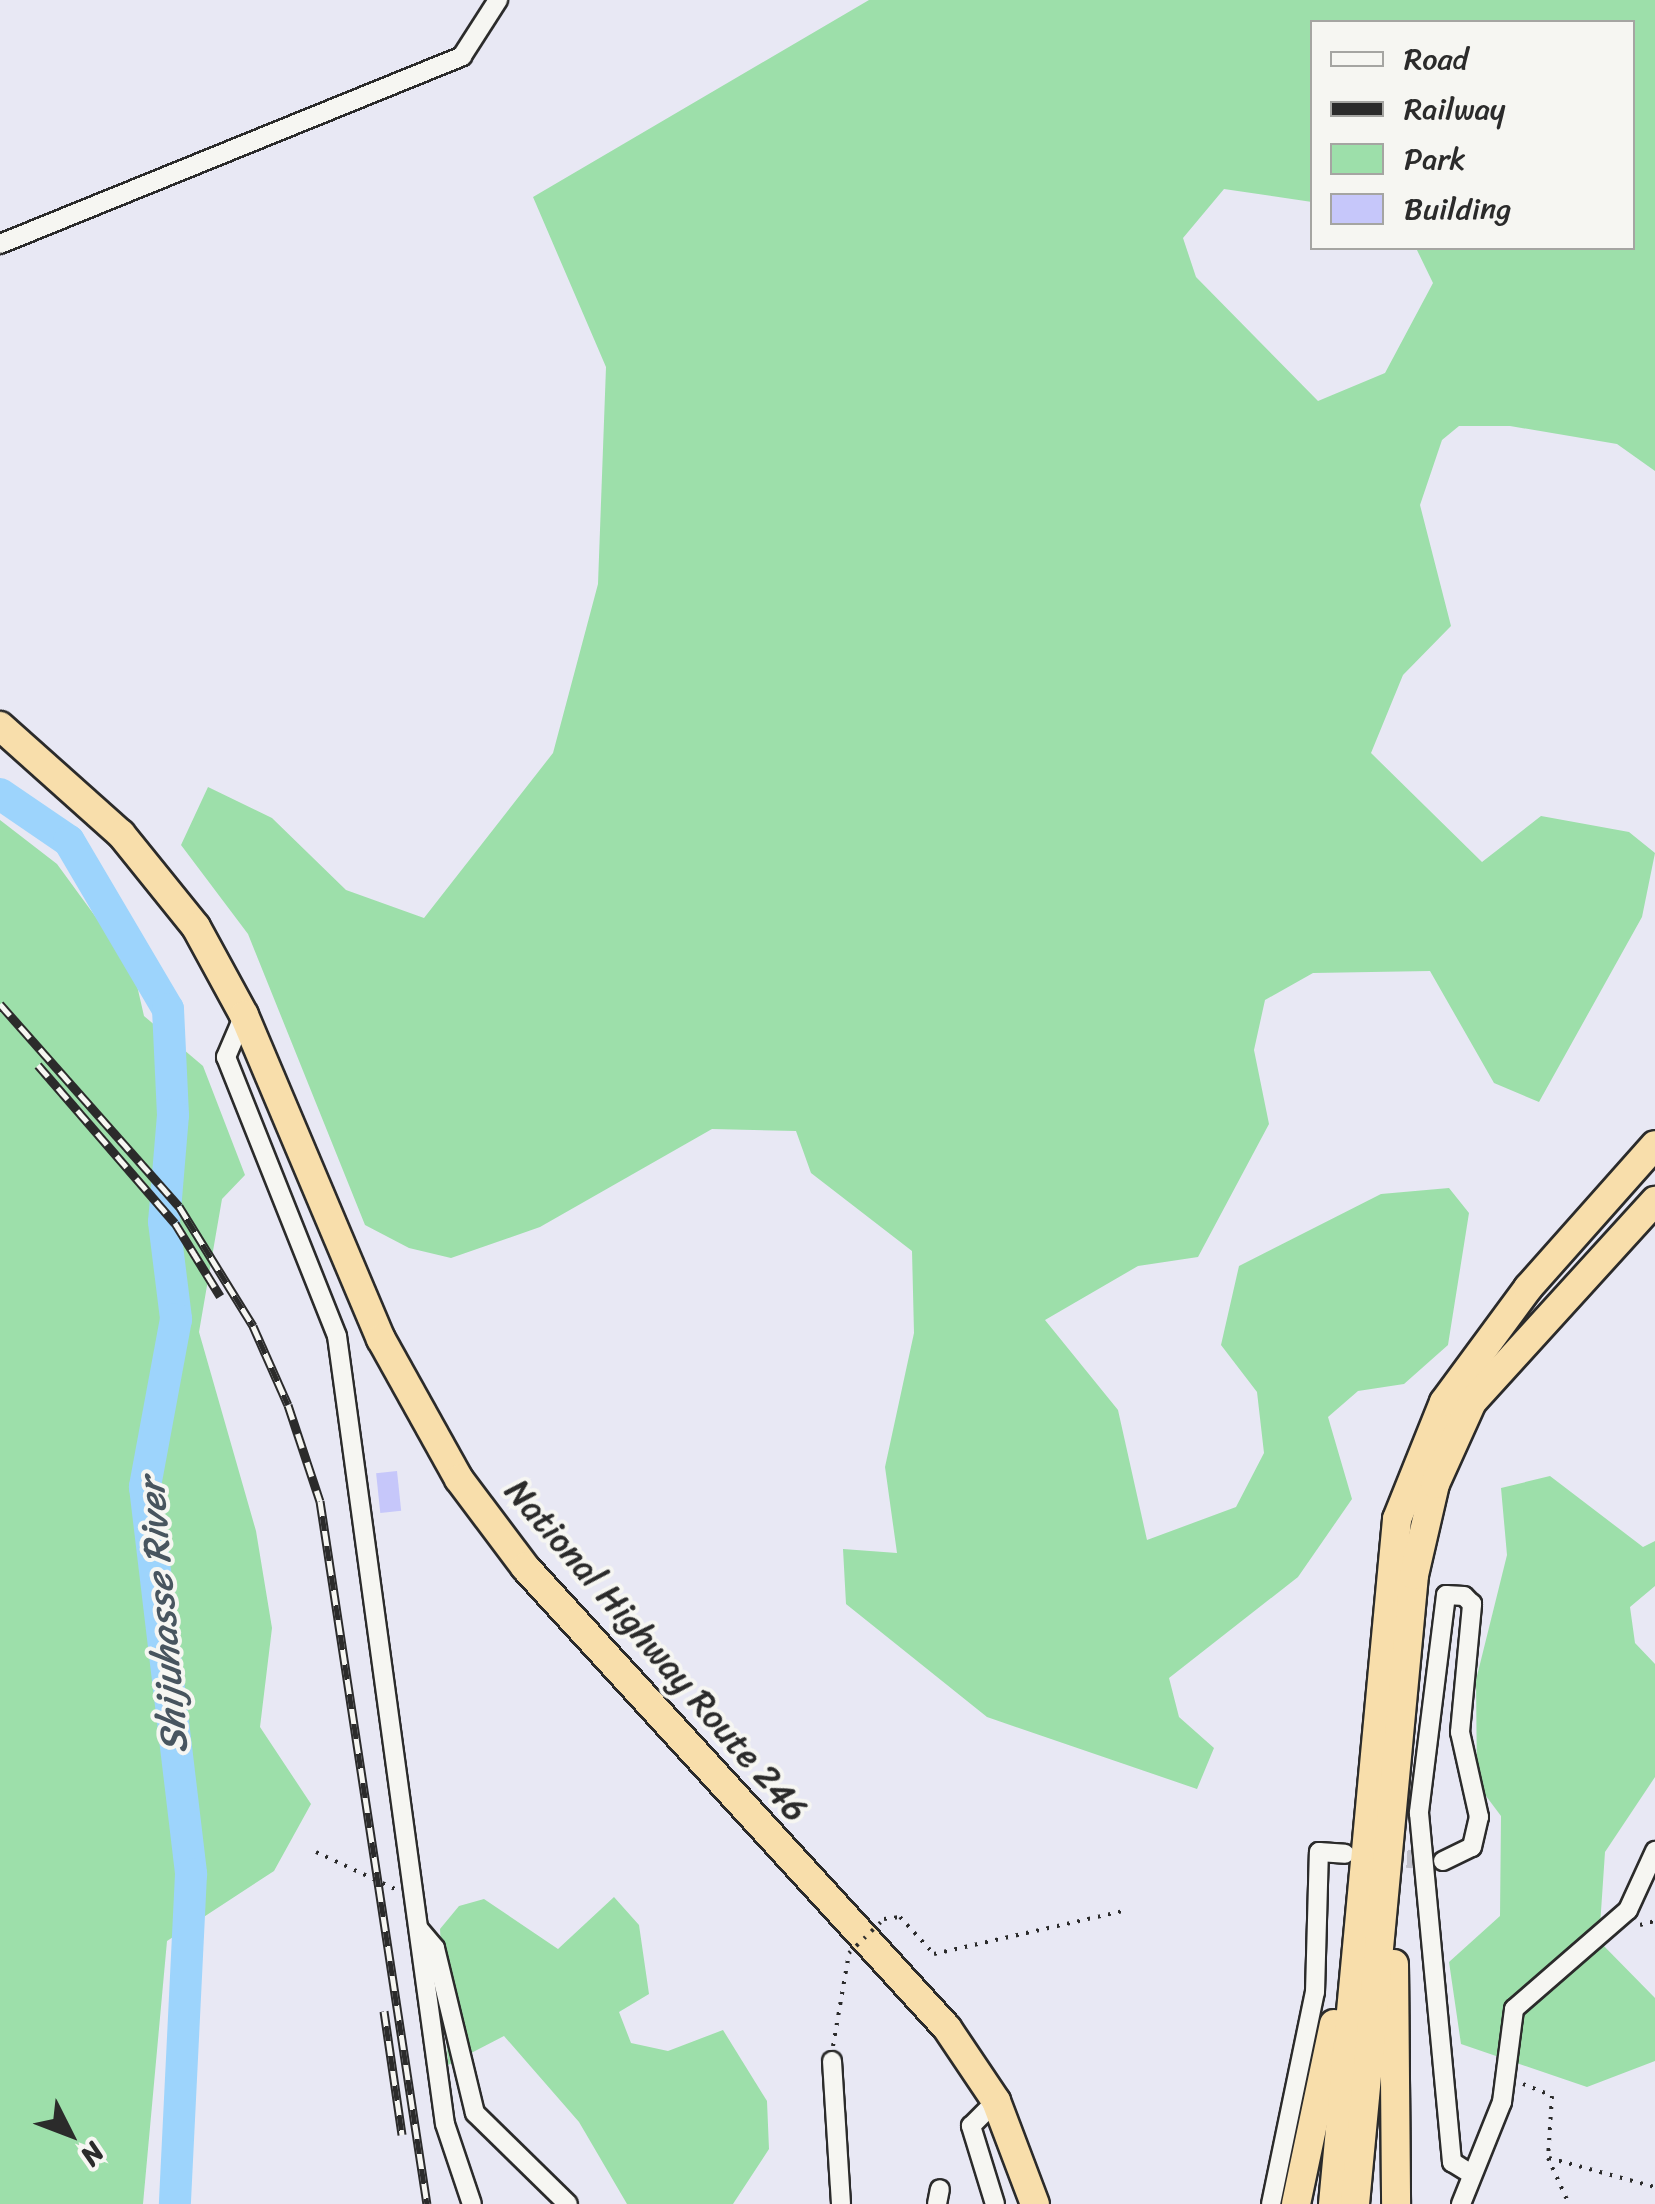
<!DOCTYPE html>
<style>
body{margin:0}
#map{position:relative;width:1655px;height:2204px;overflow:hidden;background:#e8e8f4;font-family:Sriracha,sans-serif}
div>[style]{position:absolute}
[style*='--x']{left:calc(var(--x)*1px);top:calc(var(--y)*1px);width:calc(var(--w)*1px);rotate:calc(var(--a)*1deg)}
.green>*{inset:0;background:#9ddfaa}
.river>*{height:32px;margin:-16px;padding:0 16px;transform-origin:16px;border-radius:16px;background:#9dd4fc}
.building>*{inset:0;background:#c6c7fa;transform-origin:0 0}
.minor-tunnel>*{height:18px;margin-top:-9px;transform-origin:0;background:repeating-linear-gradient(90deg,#c2c2cc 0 18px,transparent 0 27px)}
.path>*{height:4px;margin-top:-2px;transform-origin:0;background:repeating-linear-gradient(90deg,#2b2b2b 0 2.5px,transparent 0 10.5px)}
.roads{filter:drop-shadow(2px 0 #2b2b2b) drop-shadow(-2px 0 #2b2b2b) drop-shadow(0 2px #2b2b2b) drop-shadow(0 -2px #2b2b2b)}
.minor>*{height:18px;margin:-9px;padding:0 9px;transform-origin:9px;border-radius:9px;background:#f6f6f2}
.highway>*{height:28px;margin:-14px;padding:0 14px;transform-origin:14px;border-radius:14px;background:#f8deab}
.rail>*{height:9px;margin-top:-4.5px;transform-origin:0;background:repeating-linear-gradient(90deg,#f6f6f2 0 15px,#2b2b2b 0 30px);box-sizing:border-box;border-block:2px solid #2b2b2b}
.path-bridge>*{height:4px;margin-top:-2px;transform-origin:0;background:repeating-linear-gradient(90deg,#2b2b2b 0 2.5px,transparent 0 10.5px)}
span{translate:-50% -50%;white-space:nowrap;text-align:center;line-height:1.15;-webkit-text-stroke:8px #f6f6f2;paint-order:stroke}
.street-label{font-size:35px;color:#2b2b2b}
.water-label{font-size:38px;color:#48555f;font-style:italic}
.legend{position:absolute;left:1310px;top:20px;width:325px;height:230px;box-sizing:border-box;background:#f6f6f2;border:2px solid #a5a5a2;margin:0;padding:12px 18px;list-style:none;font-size:30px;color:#2b2b2b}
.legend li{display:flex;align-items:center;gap:20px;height:50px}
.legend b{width:50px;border:2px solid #a5a5a2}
.north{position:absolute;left:20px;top:2084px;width:100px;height:100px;-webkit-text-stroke:8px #f6f6f2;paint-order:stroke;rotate:132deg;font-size:28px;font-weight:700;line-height:40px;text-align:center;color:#2b2b2b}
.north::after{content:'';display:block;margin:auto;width:35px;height:45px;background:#2b2b2b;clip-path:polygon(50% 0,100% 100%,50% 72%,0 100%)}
</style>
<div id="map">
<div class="green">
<i style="clip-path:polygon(evenodd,869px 0,1655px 0,1655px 471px,1617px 444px,1510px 426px,1459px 426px,1442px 440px,1420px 505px,1451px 626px,1403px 675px,1371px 753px,1482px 862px,1541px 816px,1629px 832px,1655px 853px,1642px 917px,1539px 1102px,1494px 1083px,1430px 971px,1313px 973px,1265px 1000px,1254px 1050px,1269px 1124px,1198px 1257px,1138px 1266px,1045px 1320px,1118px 1410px,1147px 1540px,1236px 1507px,1264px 1453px,1257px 1392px,1221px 1345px,1239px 1266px,1381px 1194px,1449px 1188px,1469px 1213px,1448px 1345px,1404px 1384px,1358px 1391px,1328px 1417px,1352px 1499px,1298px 1577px,1169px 1678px,1179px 1717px,1214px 1748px,1197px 1789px,987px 1717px,846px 1604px,843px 1549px,897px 1553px,885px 1467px,914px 1333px,912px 1251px,811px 1173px,796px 1131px,712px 1129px,540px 1227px,451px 1258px,409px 1248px,365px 1225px,248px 934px,181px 845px,208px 787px,272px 818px,346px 890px,424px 918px,553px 753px,598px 584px,606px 367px,533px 197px,869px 0,1312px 22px,1632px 22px,1632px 248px,1416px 248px,1433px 283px,1385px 373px,1318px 401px,1196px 277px,1183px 238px,1224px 189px,1312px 202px,1312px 22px)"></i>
<i style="clip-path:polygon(0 820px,57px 864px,133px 968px,144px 1016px,203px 1066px,245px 1175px,222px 1199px,199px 1332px,256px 1531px,272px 1628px,260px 1727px,311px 1804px,274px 1871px,167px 1941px,143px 2204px,0 2204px)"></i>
<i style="clip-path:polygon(1550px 1476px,1643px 1547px,1655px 1541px,1655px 1586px,1630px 1607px,1635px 1643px,1655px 1664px,1655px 1777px,1605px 1852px,1599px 1941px,1655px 1998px,1655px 2061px,1587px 2087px,1461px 2044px,1449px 1962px,1500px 1916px,1501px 1816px,1477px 1784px,1476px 1680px,1507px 1555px,1501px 1488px)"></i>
<i style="clip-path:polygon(614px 1897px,639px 1925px,649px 1994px,619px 2012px,631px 2043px,668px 2051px,723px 2030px,767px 2101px,769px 2149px,733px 2204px,627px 2204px,579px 2122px,504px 2036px,448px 2065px,440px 1929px,459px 1906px,484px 1899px,558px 1949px)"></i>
</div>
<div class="river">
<i style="--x:0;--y:794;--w:83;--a:34.3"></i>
<i style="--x:69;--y:841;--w:195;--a:59.5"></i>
<i style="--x:168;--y:1009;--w:106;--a:87.3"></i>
<i style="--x:173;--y:1115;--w:107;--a:94.8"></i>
<i style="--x:164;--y:1222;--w:98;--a:82.9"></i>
<i style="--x:176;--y:1319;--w:171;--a:100.5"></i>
<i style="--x:145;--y:1487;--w:390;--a:83.2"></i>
<i style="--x:191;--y:1874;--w:330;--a:92.8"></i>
</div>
<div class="building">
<i style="left:397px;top:1471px;width:40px;height:21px;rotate:84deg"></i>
</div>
<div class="minor-tunnel">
<i style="--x:1380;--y:1857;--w:59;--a:3.9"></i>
</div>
<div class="path">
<i style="--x:316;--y:1852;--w:87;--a:25.1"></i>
<i style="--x:884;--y:1919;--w:16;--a:-7"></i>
<i style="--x:900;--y:1917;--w:50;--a:47.4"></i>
<i style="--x:934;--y:1954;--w:198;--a:-12.8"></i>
<i style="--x:1640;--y:1925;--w:16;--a:-15"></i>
<i style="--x:833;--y:2046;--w:94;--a:-80.2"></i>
<i style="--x:1523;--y:2084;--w:31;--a:22"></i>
<i style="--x:1552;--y:2096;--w:62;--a:93.7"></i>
<i style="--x:1548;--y:2158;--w:51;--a:65.5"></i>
<i style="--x:1549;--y:2158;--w:110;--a:15.3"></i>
</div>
<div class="roads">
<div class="minor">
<i style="--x:0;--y:244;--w:499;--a:-22.1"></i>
<i style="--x:462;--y:56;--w:67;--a:-57.3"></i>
<i style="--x:244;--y:1015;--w:46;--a:113.2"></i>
<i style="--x:226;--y:1057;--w:300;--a:68.3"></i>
<i style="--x:337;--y:1336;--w:795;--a:82.2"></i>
<i style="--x:445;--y:2124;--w:84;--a:71.4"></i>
<i style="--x:1443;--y:1861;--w:32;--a:-26"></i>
<i style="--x:1472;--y:1847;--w:31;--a:-77"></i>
<i style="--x:1479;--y:1817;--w:87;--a:-102.6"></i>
<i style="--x:1460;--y:1732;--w:129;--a:-84.6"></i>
<i style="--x:1472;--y:1604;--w:11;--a:-135"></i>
<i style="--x:1464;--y:1596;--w:18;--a:-177"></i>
<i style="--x:1446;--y:1595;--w:220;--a:97.1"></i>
<i style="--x:1419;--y:1813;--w:351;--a:84.6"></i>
<i style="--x:1452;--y:2162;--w:22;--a:32"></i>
<i style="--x:419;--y:1929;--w:25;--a:50"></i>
<i style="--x:435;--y:1948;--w:170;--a:76.4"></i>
<i style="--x:475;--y:2113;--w:130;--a:44.4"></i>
<i style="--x:832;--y:2061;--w:143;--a:86.4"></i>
<i style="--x:937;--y:2204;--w:15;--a:-79"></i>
<i style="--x:995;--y:2204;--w:82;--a:-107.1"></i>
<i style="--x:971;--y:2126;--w:35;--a:-45"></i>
<i style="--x:1271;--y:2204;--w:217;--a:-78.3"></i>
<i style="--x:1315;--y:1992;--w:140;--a:-88.4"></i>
<i style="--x:1319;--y:1852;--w:26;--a:4"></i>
<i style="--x:1461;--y:2204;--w:110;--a:-68.1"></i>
<i style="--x:1502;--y:2102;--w:94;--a:-82.6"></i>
<i style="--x:1514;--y:2009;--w:151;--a:-41"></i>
<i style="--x:1628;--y:1910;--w:65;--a:-65.4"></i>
</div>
<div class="highway">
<i style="--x:0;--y:726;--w:162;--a:41.8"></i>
<i style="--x:121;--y:834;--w:119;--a:51.1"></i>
<i style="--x:196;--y:927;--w:100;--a:61.4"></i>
<i style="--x:244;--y:1015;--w:352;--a:67.1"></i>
<i style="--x:381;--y:1339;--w:160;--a:60.9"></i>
<i style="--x:459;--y:1479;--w:110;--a:53.1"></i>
<i style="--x:525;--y:1567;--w:625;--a:47.53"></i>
<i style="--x:947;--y:2028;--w:88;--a:56.1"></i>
<i style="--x:996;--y:2101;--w:110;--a:69.3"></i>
<i style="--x:1394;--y:1964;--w:240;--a:89.5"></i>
<i style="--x:1296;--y:2204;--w:184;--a:-78.1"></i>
<i style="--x:1333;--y:2204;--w:688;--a:-84.66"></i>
<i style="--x:1397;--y:1519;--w:126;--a:-68.1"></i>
<i style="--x:1444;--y:1402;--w:142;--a:-53.6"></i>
<i style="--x:1528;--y:1288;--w:191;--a:-48.4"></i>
<i style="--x:1355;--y:2204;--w:632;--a:-84.64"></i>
<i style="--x:1414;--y:1575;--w:93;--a:-77"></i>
<i style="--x:1435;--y:1484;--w:90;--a:-65.7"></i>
<i style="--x:1472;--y:1402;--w:272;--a:-47.7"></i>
</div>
</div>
<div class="rail">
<i style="--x:0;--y:1004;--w:270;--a:48.5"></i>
<i style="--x:179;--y:1206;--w:141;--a:58.3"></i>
<i style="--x:253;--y:1326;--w:86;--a:66.1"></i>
<i style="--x:288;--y:1405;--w:101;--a:71.6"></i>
<i style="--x:320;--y:1501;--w:711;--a:81.35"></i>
<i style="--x:38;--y:1065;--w:209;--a:49.1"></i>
<i style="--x:175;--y:1223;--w:86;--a:58.3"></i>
<i style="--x:384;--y:2011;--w:125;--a:81.7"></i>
</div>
<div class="path-bridge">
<i style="--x:849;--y:1953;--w:49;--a:-44.2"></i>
</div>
<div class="street-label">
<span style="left:657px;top:1650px;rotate:49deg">National Highway Route 246</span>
</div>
<div class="water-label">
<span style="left:163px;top:1616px;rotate:-95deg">Shijuhasse River</span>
</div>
<ul class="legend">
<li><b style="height:12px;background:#f6f6f2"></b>Road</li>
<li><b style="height:12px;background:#2b2b2b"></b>Railway</li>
<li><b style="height:28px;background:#9ddfaa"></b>Park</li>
<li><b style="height:28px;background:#c6c7fa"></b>Building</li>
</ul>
<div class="north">N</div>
</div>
